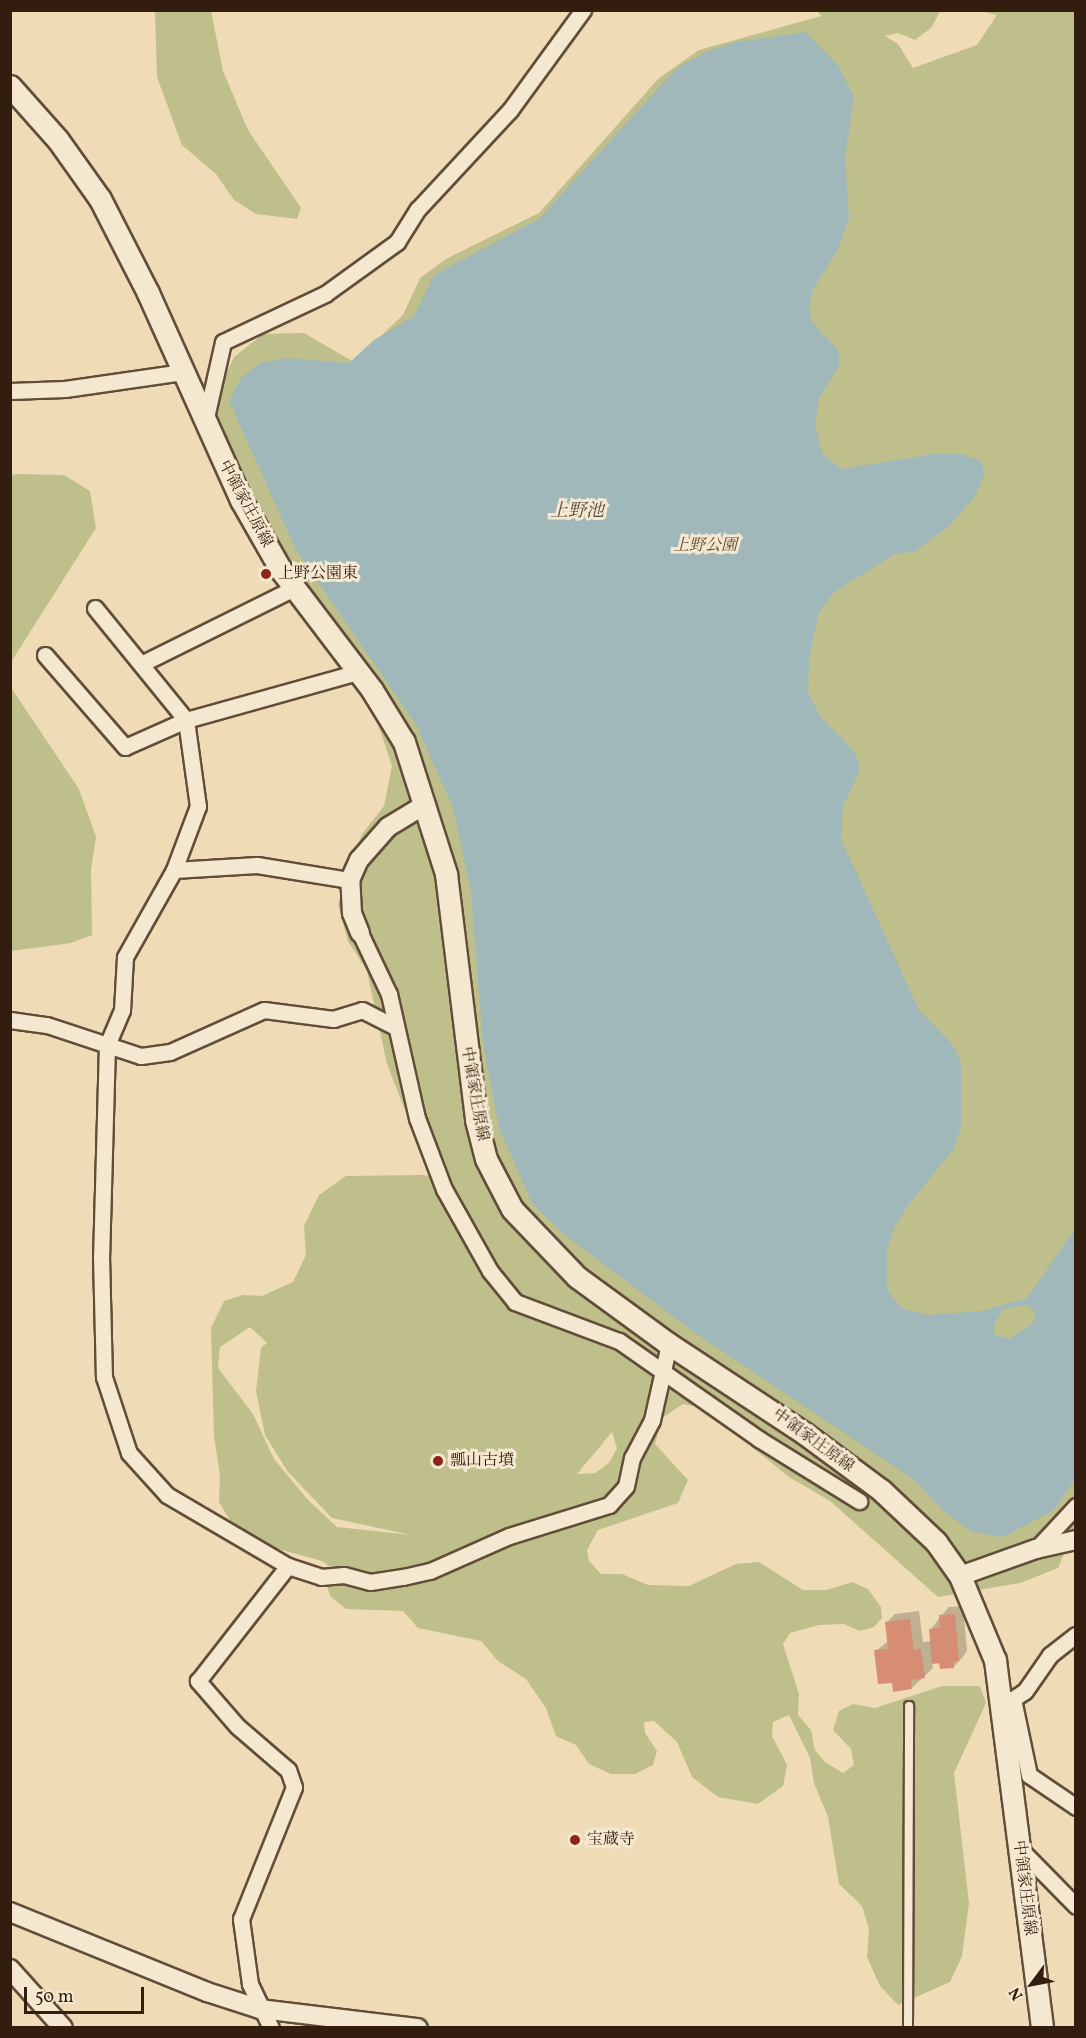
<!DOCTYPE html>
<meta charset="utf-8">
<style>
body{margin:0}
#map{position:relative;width:1086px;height:2038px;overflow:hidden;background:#efdcb6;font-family:Vollkorn,"Noto Serif JP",serif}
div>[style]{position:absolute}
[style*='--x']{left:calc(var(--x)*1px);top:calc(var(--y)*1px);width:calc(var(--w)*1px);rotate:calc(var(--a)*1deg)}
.green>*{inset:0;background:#bebf8b}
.water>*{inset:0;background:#a0b8ba}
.shadow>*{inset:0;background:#0003}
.building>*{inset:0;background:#d68d73}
.roads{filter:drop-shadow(2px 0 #624d39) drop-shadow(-2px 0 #624d39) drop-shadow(0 2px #624d39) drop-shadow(0 -2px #624d39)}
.service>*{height:8px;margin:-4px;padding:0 4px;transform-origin:4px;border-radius:4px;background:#f5e8d0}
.minor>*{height:15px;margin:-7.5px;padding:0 7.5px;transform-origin:7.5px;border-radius:7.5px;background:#f5e8d0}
.tertiary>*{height:18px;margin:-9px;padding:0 9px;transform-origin:9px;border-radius:9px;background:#f5e8d0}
.secondary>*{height:21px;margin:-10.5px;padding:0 10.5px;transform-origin:10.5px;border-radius:10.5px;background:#f5e8d0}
.dots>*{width:16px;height:16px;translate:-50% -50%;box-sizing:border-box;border:3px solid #f5e8d0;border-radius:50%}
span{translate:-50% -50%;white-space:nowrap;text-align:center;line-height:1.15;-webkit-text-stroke:6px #f5e8d0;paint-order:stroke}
.street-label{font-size:16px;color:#331d0f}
.park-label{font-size:16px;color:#5d4e34;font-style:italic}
.poi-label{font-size:16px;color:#331d0f}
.left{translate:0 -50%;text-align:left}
.water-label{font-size:18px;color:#544c42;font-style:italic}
.frame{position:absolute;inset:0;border:12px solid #331d0f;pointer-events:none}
.north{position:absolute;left:1002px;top:1954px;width:60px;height:60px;-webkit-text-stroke:4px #f5e8d0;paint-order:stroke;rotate:238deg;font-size:16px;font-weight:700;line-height:24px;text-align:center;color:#331d0f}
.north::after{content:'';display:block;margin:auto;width:21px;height:27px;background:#331d0f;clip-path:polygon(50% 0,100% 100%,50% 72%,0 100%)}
.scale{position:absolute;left:24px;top:1987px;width:120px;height:27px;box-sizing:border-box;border:3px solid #331d0f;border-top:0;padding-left:8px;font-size:18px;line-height:21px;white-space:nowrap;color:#331d0f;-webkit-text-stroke:4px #f5e8d0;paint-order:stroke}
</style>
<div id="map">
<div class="green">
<i style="clip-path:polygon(155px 11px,211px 11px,223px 71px,248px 130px,301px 208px,297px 219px,256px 214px,234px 200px,216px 174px,182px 145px,157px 77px)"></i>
<i style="clip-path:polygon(evenodd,817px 11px,950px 11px,940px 12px,931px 28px,915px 40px,898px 33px,885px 36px,898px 44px,913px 68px,977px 45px,997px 15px,980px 11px,1075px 11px,1075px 1527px,1058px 1568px,1020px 1583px,938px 1597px,830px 1501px,789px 1477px,704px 1408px,683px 1404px,662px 1418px,655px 1444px,688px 1480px,678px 1503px,598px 1530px,587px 1550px,589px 1561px,601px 1574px,622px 1574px,648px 1585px,689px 1586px,736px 1564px,759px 1562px,803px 1590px,827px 1590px,852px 1582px,868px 1589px,881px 1607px,882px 1618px,874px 1627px,860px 1631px,844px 1624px,819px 1625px,790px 1633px,783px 1644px,799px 1694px,798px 1715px,811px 1730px,815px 1750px,825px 1762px,843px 1773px,854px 1765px,851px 1749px,833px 1730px,839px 1711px,853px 1704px,875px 1708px,942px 1686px,980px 1686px,986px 1703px,954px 1773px,969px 1903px,962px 1956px,950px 1982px,898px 2005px,880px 1986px,867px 1957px,869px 1929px,862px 1906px,839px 1884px,828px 1817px,814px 1783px,810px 1758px,789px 1715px,773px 1722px,772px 1736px,787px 1765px,783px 1786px,758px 1804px,718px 1797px,692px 1777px,677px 1742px,654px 1721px,644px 1722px,645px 1733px,657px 1751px,653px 1765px,635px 1774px,611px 1774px,589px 1764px,576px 1745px,556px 1736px,546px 1708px,526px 1679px,498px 1661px,481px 1641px,418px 1628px,403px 1611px,346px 1609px,330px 1596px,326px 1583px,330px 1567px,322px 1561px,264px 1545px,234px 1527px,219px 1502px,220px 1476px,214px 1436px,211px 1328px,224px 1301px,243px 1295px,262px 1296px,293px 1282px,306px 1255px,304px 1226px,319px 1195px,346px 1176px,424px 1175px,444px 1181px,404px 1108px,387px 1064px,367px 971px,348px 941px,338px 905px,349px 861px,363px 833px,384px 806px,392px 766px,376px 718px,342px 657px,224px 469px,212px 405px,234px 357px,263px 334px,304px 333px,354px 362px,403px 315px,420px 278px,446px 259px,539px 213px,658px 79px,699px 50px,821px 16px,817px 11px,250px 1327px,267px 1343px,261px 1348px,256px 1391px,265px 1435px,288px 1472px,332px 1518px,411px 1535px,337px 1527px,308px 1500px,274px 1459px,253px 1414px,218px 1368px,220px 1347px,250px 1327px,817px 11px,612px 1432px,617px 1448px,609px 1463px,595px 1473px,577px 1474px,612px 1432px)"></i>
<i style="clip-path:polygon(16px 474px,64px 475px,90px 491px,96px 528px,11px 662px,10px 476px)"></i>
<i style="clip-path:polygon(10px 673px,12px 689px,79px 789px,96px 837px,91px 870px,92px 935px,71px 943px,11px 951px)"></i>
</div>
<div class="water">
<i style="clip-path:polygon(evenodd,806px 32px,839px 67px,854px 97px,845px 159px,849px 218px,837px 251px,812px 291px,809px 306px,812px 322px,839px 351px,839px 366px,819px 398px,815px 426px,823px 455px,842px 469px,934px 454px,962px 454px,982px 462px,984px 475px,976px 495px,950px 525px,916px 551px,893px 555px,833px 593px,819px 613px,809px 657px,808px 692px,819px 715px,856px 754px,860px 770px,843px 806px,841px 839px,919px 1010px,953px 1045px,961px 1063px,961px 1127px,953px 1150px,906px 1208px,895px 1227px,887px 1250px,887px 1290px,901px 1308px,927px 1315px,982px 1311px,1027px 1298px,1075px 1229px,1075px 1479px,1054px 1510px,1003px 1537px,972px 1532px,946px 1513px,912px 1478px,695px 1333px,561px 1232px,532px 1203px,499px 1128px,483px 1043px,471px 892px,453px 807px,415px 723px,296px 550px,229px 401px,241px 378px,260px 363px,287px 358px,349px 363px,374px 340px,414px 316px,434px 275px,539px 219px,676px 69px,703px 53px,736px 42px,806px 32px,1026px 1305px,1033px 1309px,1035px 1318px,1031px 1325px,1009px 1339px,994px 1334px,994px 1325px,1003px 1309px,1026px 1305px)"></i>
</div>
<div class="shadow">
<i style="clip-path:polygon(963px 1606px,967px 1651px,962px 1658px,953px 1667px,932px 1662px,933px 1668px,912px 1688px,893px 1681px,876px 1651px,888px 1641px,886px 1623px,895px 1614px,919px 1611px,923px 1642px,932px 1641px,931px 1629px,941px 1616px,949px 1607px)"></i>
</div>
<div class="building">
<i style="clip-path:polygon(955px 1614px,959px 1661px,953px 1662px,954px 1668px,940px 1669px,939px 1663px,932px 1664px,929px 1629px,940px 1628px,939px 1615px)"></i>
<i style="clip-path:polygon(910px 1619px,914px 1650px,921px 1649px,925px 1678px,911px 1680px,912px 1689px,893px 1692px,892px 1683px,878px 1684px,874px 1650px,888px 1649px,885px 1622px)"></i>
</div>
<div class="roads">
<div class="service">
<i style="--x:908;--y:2028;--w:322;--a:-89.8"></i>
</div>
<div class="minor">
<i style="--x:10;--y:391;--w:55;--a:-2.1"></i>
<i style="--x:65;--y:389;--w:119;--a:-8.2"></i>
<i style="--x:205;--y:422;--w:82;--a:-77.3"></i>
<i style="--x:223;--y:342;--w:113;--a:-25.2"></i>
<i style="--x:325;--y:294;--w:89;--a:-35.8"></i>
<i style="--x:397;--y:242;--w:39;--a:-58"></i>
<i style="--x:418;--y:209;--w:135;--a:-47.1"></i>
<i style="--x:510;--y:110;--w:124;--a:-53.9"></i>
<i style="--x:95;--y:608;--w:144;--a:50.9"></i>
<i style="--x:186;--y:720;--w:87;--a:82.1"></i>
<i style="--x:198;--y:806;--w:68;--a:110.6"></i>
<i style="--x:174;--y:870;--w:100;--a:119.4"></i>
<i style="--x:125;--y:957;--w:53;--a:93.2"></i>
<i style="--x:122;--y:1010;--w:38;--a:113"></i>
<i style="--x:107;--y:1045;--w:211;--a:91.6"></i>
<i style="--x:101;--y:1256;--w:121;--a:88.6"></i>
<i style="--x:104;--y:1377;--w:80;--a:71.8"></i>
<i style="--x:129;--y:1453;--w:57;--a:47.9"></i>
<i style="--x:167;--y:1495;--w:140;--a:30.4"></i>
<i style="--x:288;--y:1566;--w:35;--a:18"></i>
<i style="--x:321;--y:1577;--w:23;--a:-5"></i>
<i style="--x:344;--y:1575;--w:27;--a:15"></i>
<i style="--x:370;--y:1582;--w:33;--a:-9"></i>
<i style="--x:403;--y:1577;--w:28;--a:-13"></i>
<i style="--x:430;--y:1571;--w:86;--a:-23.9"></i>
<i style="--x:509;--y:1536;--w:105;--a:-17.2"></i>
<i style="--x:609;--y:1505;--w:25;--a:-48"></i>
<i style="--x:626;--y:1486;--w:29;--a:-78"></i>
<i style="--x:632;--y:1458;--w:43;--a:-62.2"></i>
<i style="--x:652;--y:1420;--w:78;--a:-77.4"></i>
<i style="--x:45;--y:655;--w:122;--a:49"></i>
<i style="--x:125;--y:747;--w:67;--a:-23.9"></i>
<i style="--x:186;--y:720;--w:179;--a:-15.6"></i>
<i style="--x:141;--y:664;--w:171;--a:-26.4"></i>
<i style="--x:174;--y:870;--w:83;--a:-3.4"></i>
<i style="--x:257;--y:865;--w:94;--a:9.2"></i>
<i style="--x:360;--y:933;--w:68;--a:64.6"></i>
<i style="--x:389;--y:994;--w:127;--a:77.3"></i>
<i style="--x:417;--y:1118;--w:76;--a:69.2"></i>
<i style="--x:444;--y:1189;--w:94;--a:60.7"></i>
<i style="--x:490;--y:1271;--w:40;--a:51"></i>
<i style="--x:515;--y:1302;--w:111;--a:20.6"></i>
<i style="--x:619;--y:1341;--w:171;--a:35"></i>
<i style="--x:759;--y:1439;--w:118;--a:31.8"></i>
<i style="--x:10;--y:1020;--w:37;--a:8"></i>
<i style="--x:47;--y:1025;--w:99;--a:18.3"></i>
<i style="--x:141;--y:1056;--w:29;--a:-8"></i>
<i style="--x:170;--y:1052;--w:103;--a:-24.1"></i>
<i style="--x:264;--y:1010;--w:70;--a:7.4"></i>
<i style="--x:333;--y:1019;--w:30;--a:-17"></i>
<i style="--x:362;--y:1010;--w:36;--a:27"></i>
<i style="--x:1036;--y:1549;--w:59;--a:-47.1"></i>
<i style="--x:1013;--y:1699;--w:14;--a:-34"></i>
<i style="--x:1025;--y:1691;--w:44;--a:-55.2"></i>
<i style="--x:1050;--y:1655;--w:33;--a:-38"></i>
<i style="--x:999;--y:1700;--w:14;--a:-4"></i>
<i style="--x:1013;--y:1699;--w:78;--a:78.1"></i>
<i style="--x:1029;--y:1775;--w:57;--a:34.2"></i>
<i style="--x:1019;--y:1848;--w:81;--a:45.5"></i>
<i style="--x:271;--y:2028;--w:49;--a:-115.5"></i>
<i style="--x:250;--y:1984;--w:66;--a:-97.9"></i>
<i style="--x:241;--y:1919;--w:142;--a:-68.1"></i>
<i style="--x:294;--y:1787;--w:18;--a:-109"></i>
<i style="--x:288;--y:1770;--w:67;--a:-139.2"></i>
<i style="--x:237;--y:1726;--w:60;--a:-130.9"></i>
<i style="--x:198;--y:1681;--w:146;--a:-52"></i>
</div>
<div class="tertiary">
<i style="--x:360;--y:933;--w:22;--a:-112"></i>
<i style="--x:352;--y:913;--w:33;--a:-93"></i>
<i style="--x:350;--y:880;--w:22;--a:-66"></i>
<i style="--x:359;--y:860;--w:44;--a:-48.7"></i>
<i style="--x:388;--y:827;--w:44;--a:-31.2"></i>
<i style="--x:960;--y:1576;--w:81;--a:-19.6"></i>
<i style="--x:1036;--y:1549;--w:41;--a:-12.7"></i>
<i style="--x:10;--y:1912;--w:213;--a:22.1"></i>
<i style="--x:207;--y:1992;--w:56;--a:17.8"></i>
<i style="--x:260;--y:2009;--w:159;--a:6.9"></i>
<i style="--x:10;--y:1969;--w:79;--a:48.1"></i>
</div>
<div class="secondary">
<i style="--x:10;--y:86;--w:72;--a:48.4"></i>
<i style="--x:58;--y:140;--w:72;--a:54.6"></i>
<i style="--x:100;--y:199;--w:106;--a:62.9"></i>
<i style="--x:148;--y:293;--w:227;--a:65.8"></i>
<i style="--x:241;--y:500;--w:81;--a:60.3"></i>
<i style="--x:281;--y:570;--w:151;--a:52.8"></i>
<i style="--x:372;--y:690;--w:61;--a:58.4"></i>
<i style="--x:404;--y:742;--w:139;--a:72.3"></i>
<i style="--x:446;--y:874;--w:248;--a:83"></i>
<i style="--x:476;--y:1120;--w:40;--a:75.6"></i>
<i style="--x:486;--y:1159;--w:56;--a:62.5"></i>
<i style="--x:512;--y:1209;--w:94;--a:46.3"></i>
<i style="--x:577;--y:1277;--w:114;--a:36.1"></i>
<i style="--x:669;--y:1344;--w:162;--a:33.4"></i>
<i style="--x:804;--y:1433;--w:96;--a:36.5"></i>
<i style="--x:881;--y:1490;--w:76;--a:43.4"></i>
<i style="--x:936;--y:1542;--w:42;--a:54.8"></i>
<i style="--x:960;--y:1576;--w:91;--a:67.4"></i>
<i style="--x:995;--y:1660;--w:371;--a:82.7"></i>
</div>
</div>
<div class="dots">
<i style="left:266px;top:574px;background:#8f2418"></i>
<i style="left:438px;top:1461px;background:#8f2418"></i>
<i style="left:575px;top:1840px;background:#8f2418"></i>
</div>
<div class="street-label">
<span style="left:245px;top:504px;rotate:62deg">中領家庄原線</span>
<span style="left:474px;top:1094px;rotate:80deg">中領家庄原線</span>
<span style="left:813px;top:1441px;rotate:36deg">中領家庄原線</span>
<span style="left:1024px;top:1888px;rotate:83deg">中領家庄原線</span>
</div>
<div class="park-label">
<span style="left:705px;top:546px">上野公園</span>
</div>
<div class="poi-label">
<span class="left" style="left:278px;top:574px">上野公園東</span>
<span class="left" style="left:450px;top:1461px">瓢山古墳</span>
<span class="left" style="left:587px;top:1840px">宝蔵寺</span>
</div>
<div class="water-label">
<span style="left:577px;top:512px">上野池</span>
</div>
<div class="frame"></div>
<div class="north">N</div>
<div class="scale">50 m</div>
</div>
